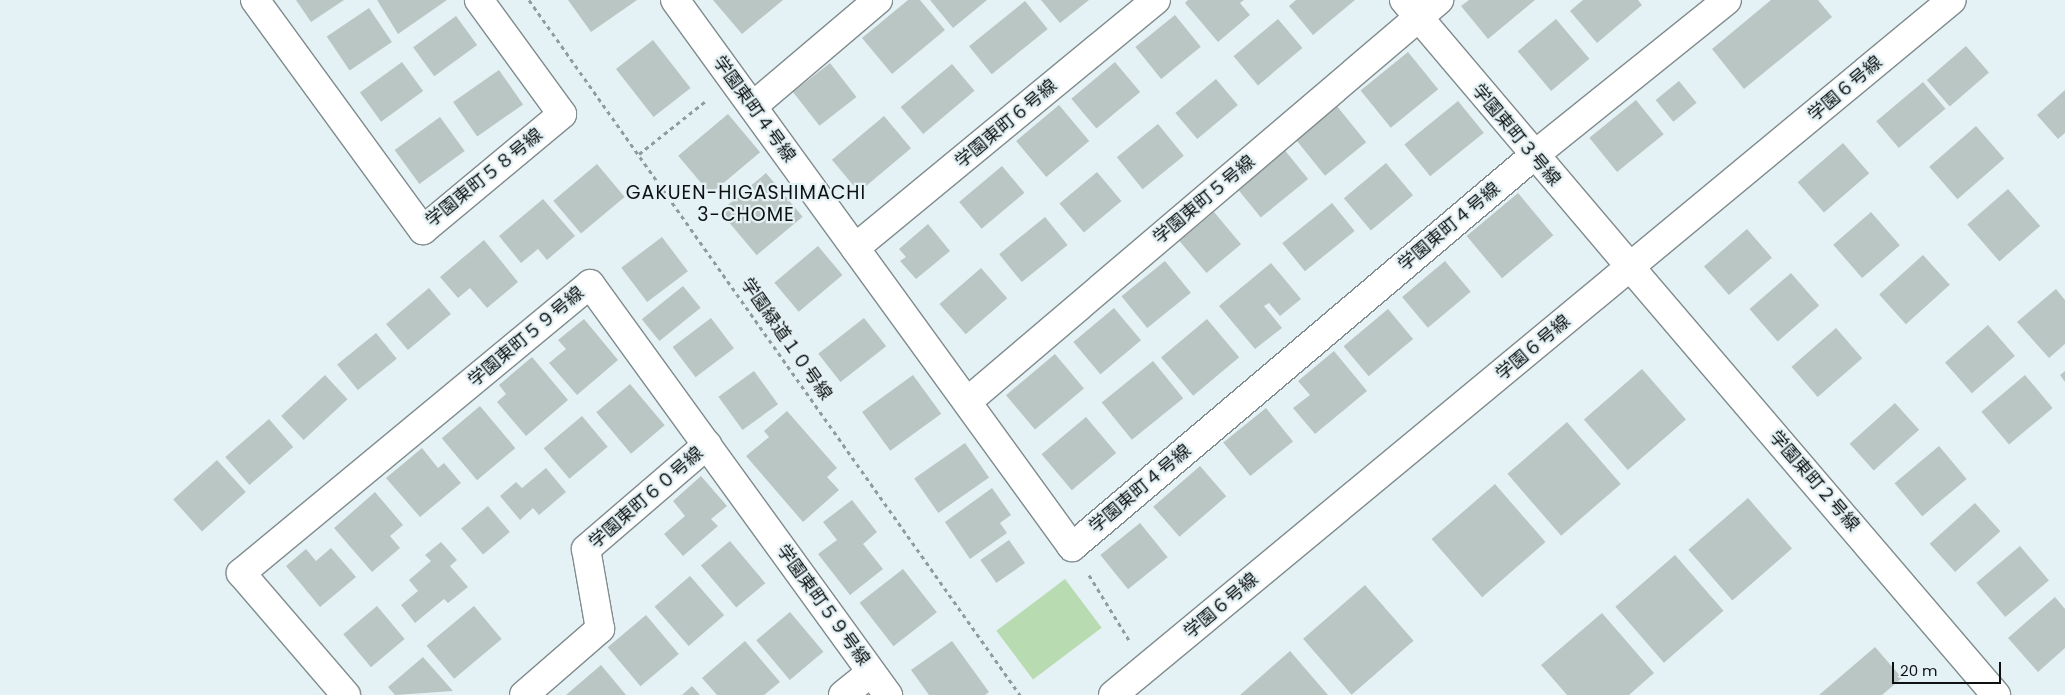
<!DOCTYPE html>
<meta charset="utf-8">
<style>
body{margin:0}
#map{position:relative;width:2065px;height:695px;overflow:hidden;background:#e5f2f5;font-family:Poppins,"Noto Sans JP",sans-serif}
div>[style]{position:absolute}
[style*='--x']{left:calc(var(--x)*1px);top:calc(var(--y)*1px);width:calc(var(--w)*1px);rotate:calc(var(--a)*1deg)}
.green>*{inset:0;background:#b8dbb2;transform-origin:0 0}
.building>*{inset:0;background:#bac6c3;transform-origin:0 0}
.path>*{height:3px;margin-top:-1.5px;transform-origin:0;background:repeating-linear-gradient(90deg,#919b9d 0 4px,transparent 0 8px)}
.roads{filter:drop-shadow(1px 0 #808c8e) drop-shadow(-1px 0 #808c8e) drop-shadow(0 1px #808c8e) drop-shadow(0 -1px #808c8e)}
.street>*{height:28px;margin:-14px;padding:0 14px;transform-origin:14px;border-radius:14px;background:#fff}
.secondary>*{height:28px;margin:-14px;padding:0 14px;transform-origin:14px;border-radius:14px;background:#fff}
span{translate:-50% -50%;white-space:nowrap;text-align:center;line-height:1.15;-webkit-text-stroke:4.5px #e5f2f5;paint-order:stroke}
.street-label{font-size:18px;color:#0d1112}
.neighbourhood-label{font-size:19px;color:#0d1112;letter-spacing:1px}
.scale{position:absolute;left:1892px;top:662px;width:109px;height:22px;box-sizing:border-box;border:2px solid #0d1112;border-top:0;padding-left:6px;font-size:15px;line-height:18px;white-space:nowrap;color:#0d1112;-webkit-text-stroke:4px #e5f2f5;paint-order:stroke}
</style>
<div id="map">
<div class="green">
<i style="left:1065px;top:579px;width:61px;height:86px;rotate:53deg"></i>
</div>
<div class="building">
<i style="clip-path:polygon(296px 0,344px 0,311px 22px)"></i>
<i style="clip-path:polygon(377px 0,447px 0,398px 34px)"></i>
<i style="clip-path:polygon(568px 0,637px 0,591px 32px)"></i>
<i style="clip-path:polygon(713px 0,783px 0,742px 34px)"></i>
<i style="clip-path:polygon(908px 0,920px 0,945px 30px,892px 74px,862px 38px)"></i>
<i style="clip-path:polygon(930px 0,987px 0,953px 28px)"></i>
<i style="clip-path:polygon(1041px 0,1089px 0,1060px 23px)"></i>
<i style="clip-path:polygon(1188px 0,1244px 0,1240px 3px,1250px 15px,1218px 42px,1185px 3px)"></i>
<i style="clip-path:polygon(1296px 0,1355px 0,1313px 35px,1289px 6px)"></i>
<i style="clip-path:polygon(1469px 0,1535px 0,1488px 39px,1461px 6px)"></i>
<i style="clip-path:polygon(1583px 0,1638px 0,1642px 5px,1597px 43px,1570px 11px)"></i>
<i style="clip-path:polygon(1771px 0,1818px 0,1832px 17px,1744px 89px,1712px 49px)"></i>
<i style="left:1025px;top:1px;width:36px;height:72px;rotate:51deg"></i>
<i style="left:369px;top:8px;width:41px;height:51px;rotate:56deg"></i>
<i style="left:1175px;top:15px;width:41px;height:51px;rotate:51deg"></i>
<i style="left:456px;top:16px;width:36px;height:53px;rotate:54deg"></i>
<i style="left:1278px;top:19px;width:38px;height:58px;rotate:50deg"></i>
<i style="left:1556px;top:19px;width:52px;height:50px;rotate:50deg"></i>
<i style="left:653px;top:40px;width:61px;height:47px;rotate:52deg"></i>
<i style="left:1966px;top:46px;width:35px;height:52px;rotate:49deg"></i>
<i style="left:1408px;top:52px;width:48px;height:61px;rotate:51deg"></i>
<i style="left:402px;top:62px;width:36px;height:52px;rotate:54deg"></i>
<i style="left:1115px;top:62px;width:39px;height:57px;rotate:50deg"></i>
<i style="left:830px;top:63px;width:43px;height:47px;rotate:52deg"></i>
<i style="left:952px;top:64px;width:35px;height:67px;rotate:50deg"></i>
<i style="left:499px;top:70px;width:42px;height:56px;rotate:55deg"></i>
<i style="left:1216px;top:79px;width:34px;height:53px;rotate:50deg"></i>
<i style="left:1679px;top:81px;width:28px;height:30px;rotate:51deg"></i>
<i style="left:1923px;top:82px;width:35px;height:61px;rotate:50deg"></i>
<i style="clip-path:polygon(2065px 90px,2065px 133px,2058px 139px,2037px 115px)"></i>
<i style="left:1636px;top:100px;width:44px;height:60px;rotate:51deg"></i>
<i style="left:1458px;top:101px;width:41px;height:69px;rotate:51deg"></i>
<i style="left:1059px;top:105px;width:47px;height:56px;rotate:50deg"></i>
<i style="left:1336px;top:105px;width:48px;height:53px;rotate:51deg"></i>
<i style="left:728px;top:114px;width:50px;height:65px;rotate:50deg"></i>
<i style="left:884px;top:116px;width:42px;height:68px;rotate:50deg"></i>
<i style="left:440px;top:117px;width:42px;height:56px;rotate:54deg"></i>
<i style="left:1158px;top:124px;width:41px;height:53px;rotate:51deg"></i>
<i style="left:1976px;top:126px;width:43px;height:62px;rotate:49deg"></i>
<i style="left:1843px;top:143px;width:40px;height:60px;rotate:49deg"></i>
<i style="left:1283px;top:148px;width:40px;height:61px;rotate:51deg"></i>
<i style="left:1386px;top:163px;width:42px;height:55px;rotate:50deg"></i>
<i style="left:597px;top:164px;width:43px;height:57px;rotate:50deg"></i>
<i style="left:1002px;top:166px;width:35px;height:56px;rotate:50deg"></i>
<i style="left:1097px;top:172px;width:38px;height:49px;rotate:50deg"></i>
<i style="left:766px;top:173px;width:57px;height:60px;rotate:50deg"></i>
<i style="left:2008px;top:189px;width:49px;height:54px;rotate:49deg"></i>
<i style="left:1518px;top:193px;width:55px;height:67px;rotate:50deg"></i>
<i style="clip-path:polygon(543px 199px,575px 236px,547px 260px,538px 249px,521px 263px,499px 236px)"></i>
<i style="left:1332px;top:203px;width:36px;height:64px;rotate:51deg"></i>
<i style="left:1214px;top:212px;width:42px;height:45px;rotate:50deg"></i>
<i style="left:1871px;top:212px;width:44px;height:50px;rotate:49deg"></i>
<i style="left:1045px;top:217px;width:36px;height:59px;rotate:51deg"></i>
<i style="clip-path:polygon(928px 224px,950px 251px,916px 279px,900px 261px,906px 257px,899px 249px)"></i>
<i style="left:1747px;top:229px;width:38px;height:57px;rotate:49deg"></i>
<i style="left:662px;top:237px;width:43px;height:51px;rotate:53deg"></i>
<i style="clip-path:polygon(484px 240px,518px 282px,487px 308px,470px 288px,458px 298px,440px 277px)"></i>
<i style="left:818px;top:246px;width:38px;height:57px;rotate:50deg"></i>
<i style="left:1923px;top:255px;width:40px;height:59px;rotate:48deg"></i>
<i style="left:1165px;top:261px;width:41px;height:56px;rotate:51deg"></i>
<i style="left:1445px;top:261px;width:40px;height:56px;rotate:50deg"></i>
<i style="clip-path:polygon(1271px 263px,1301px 299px,1280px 316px,1269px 303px,1264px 306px,1282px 328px,1255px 349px,1219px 306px)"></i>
<i style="left:981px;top:268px;width:40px;height:55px;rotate:49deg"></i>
<i style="left:1791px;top:273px;width:43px;height:55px;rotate:49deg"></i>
<i style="left:683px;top:286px;width:28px;height:53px;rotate:51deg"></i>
<i style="left:429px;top:288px;width:34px;height:56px;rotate:50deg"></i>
<i style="clip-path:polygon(2056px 289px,2065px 300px,2065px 344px,2049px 358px,2017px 322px)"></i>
<i style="left:1114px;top:308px;width:42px;height:53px;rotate:50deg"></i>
<i style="left:1388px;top:309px;width:39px;height:58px;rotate:50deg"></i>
<i style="left:711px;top:318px;width:38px;height:48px;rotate:53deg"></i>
<i style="left:864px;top:318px;width:36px;height:58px;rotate:52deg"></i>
<i style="clip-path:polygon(584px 319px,618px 360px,577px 395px,549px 363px,566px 349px,558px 340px)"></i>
<i style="left:1207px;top:319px;width:50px;height:60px;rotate:50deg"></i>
<i style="left:1988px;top:325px;width:41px;height:57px;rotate:49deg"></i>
<i style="left:1836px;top:328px;width:40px;height:59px;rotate:49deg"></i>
<i style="left:376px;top:333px;width:33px;height:50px;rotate:51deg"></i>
<i style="clip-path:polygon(1334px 351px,1367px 391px,1315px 434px,1293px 408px,1310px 395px,1298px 381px)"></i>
<i style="left:1055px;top:354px;width:45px;height:64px;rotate:50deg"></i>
<i style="clip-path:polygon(532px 357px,568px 400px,526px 436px,497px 402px,506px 394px,499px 385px)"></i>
<i style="left:1153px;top:361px;width:48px;height:66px;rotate:51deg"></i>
<i style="left:1642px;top:369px;width:67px;height:77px;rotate:49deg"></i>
<i style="left:754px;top:371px;width:41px;height:44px;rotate:54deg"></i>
<i style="clip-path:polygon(2065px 371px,2065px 382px,2060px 375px)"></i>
<i style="left:325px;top:375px;width:33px;height:60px;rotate:47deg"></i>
<i style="left:913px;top:375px;width:48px;height:63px;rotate:54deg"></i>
<i style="left:2025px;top:375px;width:43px;height:57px;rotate:50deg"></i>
<i style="left:630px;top:384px;width:54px;height:44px;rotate:50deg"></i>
<i style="left:1895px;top:403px;width:36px;height:61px;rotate:48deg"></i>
<i style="left:480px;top:406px;width:55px;height:50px;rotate:50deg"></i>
<i style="left:1266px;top:408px;width:43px;height:55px;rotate:51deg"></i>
<i style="clip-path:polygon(787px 411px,837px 468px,827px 477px,839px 490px,803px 522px,746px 456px,769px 437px,764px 431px)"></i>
<i style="left:582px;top:416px;width:40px;height:50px;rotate:50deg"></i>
<i style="left:1086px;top:417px;width:47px;height:58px;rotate:50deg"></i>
<i style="left:269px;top:419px;width:37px;height:58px;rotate:49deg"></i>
<i style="left:1567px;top:422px;width:82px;height:79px;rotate:49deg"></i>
<i style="left:965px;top:443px;width:42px;height:62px;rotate:55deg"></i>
<i style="left:1939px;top:446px;width:43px;height:58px;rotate:50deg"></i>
<i style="clip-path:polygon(422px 448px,438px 468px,444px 463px,461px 483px,420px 517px,386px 478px)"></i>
<i style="left:217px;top:460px;width:43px;height:59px;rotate:48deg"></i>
<i style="left:1200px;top:466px;width:40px;height:62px;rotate:49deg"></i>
<i style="clip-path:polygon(546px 468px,566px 492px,539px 515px,533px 508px,520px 520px,500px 496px,516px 482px,522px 488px)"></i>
<i style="clip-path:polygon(701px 476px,727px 506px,711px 519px,718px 526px,683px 556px,664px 534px,685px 516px,673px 501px)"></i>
<i style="left:1495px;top:484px;width:77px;height:84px;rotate:49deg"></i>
<i style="clip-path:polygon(992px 488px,1011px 515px,1000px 523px,1007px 533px,970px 559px,945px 522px)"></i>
<i style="clip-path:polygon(375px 492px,403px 525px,390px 536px,400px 548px,372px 572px,334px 528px)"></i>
<i style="left:1748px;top:498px;width:67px;height:79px;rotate:49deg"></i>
<i style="clip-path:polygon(852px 500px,877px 532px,863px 544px,883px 569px,850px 595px,818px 554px,837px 540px,823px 522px)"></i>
<i style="left:1975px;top:503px;width:38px;height:61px;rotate:48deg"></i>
<i style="left:488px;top:506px;width:34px;height:35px;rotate:50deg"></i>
<i style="left:1140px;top:523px;width:44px;height:51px;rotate:51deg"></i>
<i style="left:1009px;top:540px;width:28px;height:35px;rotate:55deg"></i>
<i style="left:730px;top:541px;width:55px;height:38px;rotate:50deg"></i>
<i style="clip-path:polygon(441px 542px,457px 560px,450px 566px,468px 587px,448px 603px,444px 599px,415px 623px,401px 605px,418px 591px,409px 580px,431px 561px,425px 555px)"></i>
<i style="left:2020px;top:546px;width:45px;height:57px;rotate:50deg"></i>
<i style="clip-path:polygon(331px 548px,356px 577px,320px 607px,286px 566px,306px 549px,316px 561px)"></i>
<i style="left:1675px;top:555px;width:74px;height:79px;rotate:49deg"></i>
<i style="left:903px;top:569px;width:55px;height:55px;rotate:52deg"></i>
<i style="left:690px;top:576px;width:52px;height:47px;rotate:49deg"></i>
<i style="left:1365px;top:585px;width:74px;height:82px;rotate:49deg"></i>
<i style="clip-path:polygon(2055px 597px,2065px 609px,2065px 648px,2038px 672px,2008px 638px)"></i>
<i style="left:377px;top:606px;width:43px;height:44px;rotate:50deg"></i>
<i style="left:474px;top:606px;width:43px;height:62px;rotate:50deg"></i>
<i style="left:790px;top:612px;width:52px;height:44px;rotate:50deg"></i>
<i style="clip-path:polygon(1602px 613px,1654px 673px,1629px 695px,1567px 695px,1541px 665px)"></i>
<i style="left:646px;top:615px;width:51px;height:50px;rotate:50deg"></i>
<i style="clip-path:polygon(745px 641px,780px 682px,764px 695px,717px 695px,702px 678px)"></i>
<i style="clip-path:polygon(952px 641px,989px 692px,985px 695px,929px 695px,911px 670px)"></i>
<i style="clip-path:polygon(1875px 647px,1902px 678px,1882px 695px,1819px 695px)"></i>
<i style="clip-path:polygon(1290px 651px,1328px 695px,1240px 695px)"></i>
<i style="clip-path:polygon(423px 657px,453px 691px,395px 695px,388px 687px)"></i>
<i style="clip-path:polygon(601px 665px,626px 695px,566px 695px)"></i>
<i style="clip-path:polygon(692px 686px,700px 695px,682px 695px)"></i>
</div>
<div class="path">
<i style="--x:529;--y:0;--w:851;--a:54.76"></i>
<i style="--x:639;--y:154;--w:87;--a:-38.5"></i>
<i style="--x:1089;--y:575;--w:76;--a:58.4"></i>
</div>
<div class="roads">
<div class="street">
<i style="--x:255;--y:0;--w:285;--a:53.9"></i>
<i style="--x:423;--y:230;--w:181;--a:-39.8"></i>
<i style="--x:562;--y:114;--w:141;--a:-126.1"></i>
<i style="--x:675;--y:0;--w:676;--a:54.03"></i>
<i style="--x:1072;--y:547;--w:603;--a:-40.29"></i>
<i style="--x:1532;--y:157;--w:250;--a:-38.8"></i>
<i style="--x:1404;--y:0;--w:351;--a:49.7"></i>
<i style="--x:753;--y:106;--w:164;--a:-40.3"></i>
<i style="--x:855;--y:248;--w:390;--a:-39.5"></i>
<i style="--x:968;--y:401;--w:619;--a:-40.41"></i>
<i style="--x:346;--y:695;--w:161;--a:-130.7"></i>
<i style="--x:241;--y:573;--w:453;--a:-39.6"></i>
<i style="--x:590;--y:284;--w:508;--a:54.06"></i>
<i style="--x:524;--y:695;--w:101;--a:-41"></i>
<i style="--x:600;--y:629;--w:81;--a:-99.9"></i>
<i style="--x:586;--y:549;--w:160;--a:-40.7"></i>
<i style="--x:843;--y:695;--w:36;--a:-39"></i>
</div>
<div class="secondary">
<i style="--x:1631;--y:268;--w:562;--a:49.48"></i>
<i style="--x:1113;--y:695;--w:1089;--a:-39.64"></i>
</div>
</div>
<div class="street-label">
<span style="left:1845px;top:89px;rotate:-40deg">学園６号線</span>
<span style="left:754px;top:109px;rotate:54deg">学園東町４号線</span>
<span style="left:1006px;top:124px;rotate:-40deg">学園東町６号線</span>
<span style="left:1516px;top:135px;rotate:50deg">学園東町３号線</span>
<span style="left:484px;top:178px;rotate:-39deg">学園東町５８号線</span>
<span style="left:1204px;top:200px;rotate:-40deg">学園東町５号線</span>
<span style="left:1449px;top:227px;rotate:-40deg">学園東町４号線</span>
<span style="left:526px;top:337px;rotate:-40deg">学園東町５９号線</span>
<span style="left:786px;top:339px;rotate:55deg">学園緑道１０号線</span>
<span style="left:1533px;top:348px;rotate:-40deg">学園６号線</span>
<span style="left:1814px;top:481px;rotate:49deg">学園東町２号線</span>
<span style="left:1140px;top:489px;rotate:-40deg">学園東町４号線</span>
<span style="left:646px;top:498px;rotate:-41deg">学園東町６０号線</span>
<span style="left:823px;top:605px;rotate:54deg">学園東町５９号線</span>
<span style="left:1221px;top:606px;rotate:-40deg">学園６号線</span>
</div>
<div class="neighbourhood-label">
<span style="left:746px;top:204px">GAKUEN-HIGASHIMACHI<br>3-CHOME</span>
</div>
<div class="scale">20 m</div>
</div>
